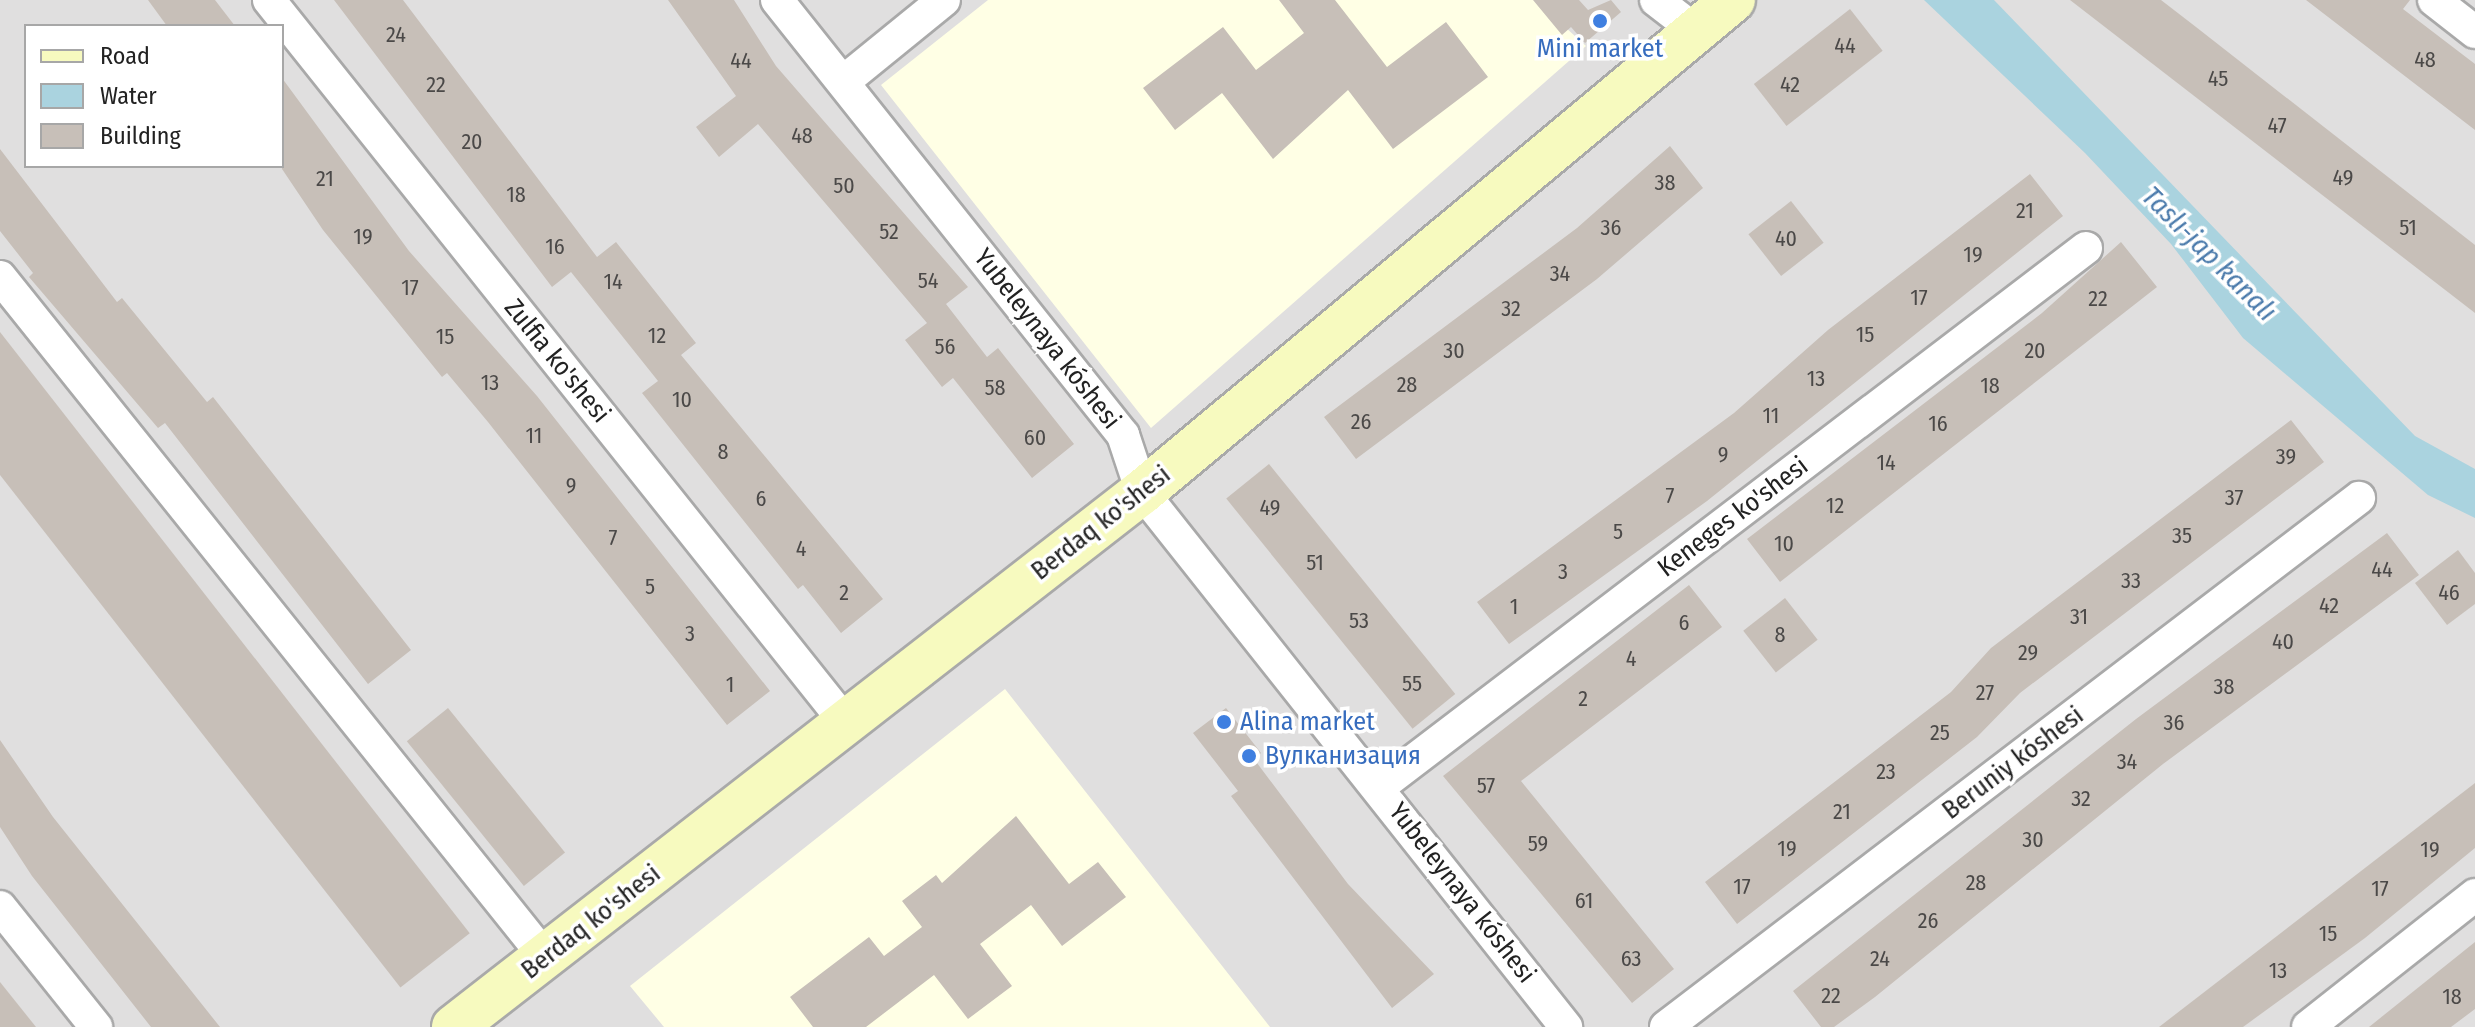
<!DOCTYPE html>
<meta charset="utf-8">
<style>
body{margin:0}
#map{position:relative;width:2475px;height:1027px;overflow:hidden;background:#f2efe9;font-family:"Fira Sans Condensed",sans-serif}
div>[style]{position:absolute}
[style*='--x']{left:calc(var(--x)*1px);top:calc(var(--y)*1px);width:calc(var(--w)*1px);rotate:calc(var(--a)*1deg)}
.residential>*{inset:0;background:#e0dfdf}
.education>*{inset:0;background:#ffffe5}
.water>*{inset:0;background:#aad3df}
.building>*{inset:0;background:#c7bfb8;transform-origin:0 0}
.roads{filter:drop-shadow(2px 0 #a9a9a9) drop-shadow(-2px 0 #a9a9a9) drop-shadow(0 2px #a9a9a9) drop-shadow(0 -2px #a9a9a9)}
.street>*{height:32px;margin:-16px;padding:0 16px;transform-origin:16px;border-radius:16px;background:#fff}
.secondary>*{height:44px;margin:-22px;padding:0 22px;transform-origin:22px;border-radius:22px;background:#f7fabf}
.dots>*{width:22px;height:22px;translate:-50% -50%;box-sizing:border-box;border:4px solid #fff;border-radius:50%}
span{translate:-50% -50%;white-space:nowrap;text-align:center;line-height:1.15;-webkit-text-stroke:7px #fff;paint-order:stroke}
.number-label{font-size:22px;color:#4b4948}
.number-label span{-webkit-text-stroke-width:0}
.shop-label{font-size:26px;color:#366cbe}
.left{translate:0 -50%;text-align:left}
.street-label{font-size:26px;color:#222}
.water-label{font-size:28px;color:#4a7aab;font-style:italic}
.legend{position:absolute;left:24px;top:24px;width:260px;height:144px;box-sizing:border-box;background:#fff;border:2px solid #a7a7a7;margin:0;padding:10px 14px;list-style:none;font-size:24px;color:#222}
.legend li{display:flex;align-items:center;gap:16px;height:40px}
.legend b{width:40px;border:2px solid #a7a7a7}
</style>
<div id="map">
<div class="residential">
<i style="clip-path:polygon(evenodd,0 0,2475px 0,2475px 1027px,0 1027px,0 0,26px 26px,282px 26px,282px 166px,26px 166px,26px 26px)"></i>
</div>
<div class="education">
<i style="clip-path:polygon(988px 0,1535px 0,1586px 46px,1151px 428px,881px 85px)"></i>
<i style="clip-path:polygon(1005px 689px,1270px 1027px,664px 1027px,630px 986px)"></i>
</div>
<div class="water">
<i style="clip-path:polygon(1924px 0,1994px 0,2415px 436px,2475px 469px,2475px 518px,2428px 495px,2243px 338px,2171px 244px,2085px 153px)"></i>
</div>
<div class="building">
<i style="clip-path:polygon(148px 0,215px 0,235px 26px,167px 26px)"></i>
<i style="clip-path:polygon(334px 0,403px 0,597px 257px,616px 242px,696px 343px,681px 355px,883px 599px,841px 633px,803px 585px,798px 589px,642px 393px,658px 381px,571px 272px,552px 287px)"></i>
<i style="clip-path:polygon(668px 0,734px 0,776px 66px,968px 287px,946px 304px,987px 357px,998px 348px,1074px 444px,1032px 478px,953px 378px,942px 387px,905px 340px,927px 323px,758px 124px,719px 157px,696px 127px,736px 96px)"></i>
<i style="clip-path:polygon(1279px 0,1335px 0,1387px 67px,1446px 22px,1488px 77px,1393px 149px,1348px 90px,1273px 159px,1222px 93px,1175px 130px,1143px 88px,1223px 27px,1256px 70px,1304px 33px)"></i>
<i style="clip-path:polygon(1533px 0,1579px 0,1588px 10px,1611px 0,1621px 12px,1585px 43px,1571px 27px,1562px 35px)"></i>
<i style="clip-path:polygon(2070px 0,2161px 0,2196px 27px,2475px 245px,2475px 313px)"></i>
<i style="clip-path:polygon(2306px 0,2410px 0,2403px 9px,2475px 64px,2475px 130px)"></i>
<i style="left:1850px;top:9px;width:53px;height:122px;rotate:52deg"></i>
<i style="clip-path:polygon(282px 78px,409px 251px,537px 396px,770px 691px,727px 725px,488px 422px,447px 373px,442px 377px,323px 230px,282px 169px)"></i>
<i style="clip-path:polygon(1670px 146px,1703px 188px,1597px 279px,1356px 459px,1324px 417px,1577px 228px)"></i>
<i style="clip-path:polygon(0 149px,117px 302px,122px 298px,207px 402px,213px 397px,411px 650px,368px 684px,165px 423px,158px 428px,29px 277px,33px 273px,0 231px)"></i>
<i style="clip-path:polygon(2030px 174px,2063px 216px,1707px 501px,1509px 644px,1477px 602px,1734px 413px,1828px 330px)"></i>
<i style="left:1791px;top:201px;width:53px;height:54px;rotate:52deg"></i>
<i style="clip-path:polygon(2121px 242px,2157px 287px,1780px 582px,1747px 539px,2042px 313px)"></i>
<i style="left:0;top:332px;width:763px;height:88px;rotate:52deg"></i>
<i style="clip-path:polygon(2291px 420px,2324px 462px,2020px 693px,1977px 737px,1737px 924px,1705px 882px,1951px 692px,1991px 648px)"></i>
<i style="left:1269px;top:464px;width:296px;height:55px;rotate:51deg"></i>
<i style="clip-path:polygon(2387px 533px,2419px 575px,2163px 764px,1875px 997px,1834px 1027px,1821px 1027px,1793px 991px,2136px 719px)"></i>
<i style="clip-path:polygon(2458px 550px,2475px 573px,2475px 604px,2447px 625px,2415px 583px)"></i>
<i style="clip-path:polygon(1689px 585px,1722px 627px,1521px 781px,1674px 969px,1632px 1003px,1443px 776px)"></i>
<i style="left:1785px;top:598px;width:53px;height:53px;rotate:52deg"></i>
<i style="left:448px;top:708px;width:186px;height:53px;rotate:51deg"></i>
<i style="clip-path:polygon(1226px 708px,1261px 753px,1254px 759px,1348px 884px,1434px 974px,1392px 1008px,1231px 796px,1238px 791px,1193px 733px)"></i>
<i style="clip-path:polygon(0 740px,53px 817px,220px 1027px,151px 1027px,32px 876px,0 827px)"></i>
<i style="clip-path:polygon(2475px 783px,2475px 848px,2365px 938px,2243px 1027px,2159px 1027px)"></i>
<i style="clip-path:polygon(1016px 816px,1069px 884px,1098px 862px,1126px 897px,1062px 946px,1031px 905px,980px 944px,1012px 986px,968px 1019px,934px 975px,866px 1027px,813px 1027px,790px 997px,869px 937px,884px 956px,922px 927px,902px 901px,936px 875px,942px 883px)"></i>
<i style="clip-path:polygon(2475px 942px,2475px 1009px,2451px 1027px,2369px 1027px)"></i>
<i style="clip-path:polygon(0 982px,36px 1027px,0 1027px)"></i>
</div>
<div class="roads">
<div class="street">
<i style="--x:269;--y:0;--w:925;--a:51.41"></i>
<i style="--x:777;--y:0;--w:556;--a:51.5"></i>
<i style="--x:1123;--y:435;--w:60;--a:71.6"></i>
<i style="--x:1142;--y:492;--w:683;--a:51.6"></i>
<i style="--x:1656;--y:0;--w:56;--a:37.7"></i>
<i style="--x:2434;--y:0;--w:52;--a:38"></i>
<i style="--x:843;--y:82;--w:130;--a:-39.1"></i>
<i style="--x:0;--y:277;--w:871;--a:51.29"></i>
<i style="--x:1379;--y:787;--w:889;--a:-37.32"></i>
<i style="--x:0;--y:907;--w:154;--a:51.3"></i>
<i style="--x:1666;--y:1027;--w:872;--a:-37.36"></i>
<i style="--x:2308;--y:1027;--w:213;--a:-38.3"></i>
</div>
<div class="secondary">
<i style="--x:454;--y:1027;--w:872;--a:-37.87"></i>
<i style="--x:1142;--y:492;--w:769;--a:-39.78"></i>
</div>
</div>
<div class="dots">
<i style="left:1600px;top:21px;background:#3f7fe0"></i>
<i style="left:1224px;top:722px;background:#3f7fe0"></i>
<i style="left:1249px;top:756px;background:#3f7fe0"></i>
</div>
<div class="number-label">
<span style="left:396px;top:35px">24</span>
<span style="left:1845px;top:46px">44</span>
<span style="left:2425px;top:60px">48</span>
<span style="left:741px;top:61px">44</span>
<span style="left:2218px;top:79px">45</span>
<span style="left:436px;top:85px">22</span>
<span style="left:1790px;top:85px">42</span>
<span style="left:2277px;top:126px">47</span>
<span style="left:802px;top:136px">48</span>
<span style="left:472px;top:142px">20</span>
<span style="left:2343px;top:178px">49</span>
<span style="left:325px;top:179px">21</span>
<span style="left:1665px;top:183px">38</span>
<span style="left:844px;top:186px">50</span>
<span style="left:516px;top:195px">18</span>
<span style="left:2025px;top:211px">21</span>
<span style="left:1611px;top:228px">36</span>
<span style="left:2408px;top:228px">51</span>
<span style="left:889px;top:232px">52</span>
<span style="left:363px;top:237px">19</span>
<span style="left:1786px;top:239px">40</span>
<span style="left:555px;top:247px">16</span>
<span style="left:1973px;top:255px">19</span>
<span style="left:1560px;top:274px">34</span>
<span style="left:928px;top:281px">54</span>
<span style="left:613px;top:282px">14</span>
<span style="left:410px;top:288px">17</span>
<span style="left:1919px;top:298px">17</span>
<span style="left:2098px;top:299px">22</span>
<span style="left:1511px;top:309px">32</span>
<span style="left:1865px;top:335px">15</span>
<span style="left:657px;top:336px">12</span>
<span style="left:445px;top:337px">15</span>
<span style="left:945px;top:347px">56</span>
<span style="left:1454px;top:351px">30</span>
<span style="left:2035px;top:351px">20</span>
<span style="left:1816px;top:379px">13</span>
<span style="left:490px;top:383px">13</span>
<span style="left:1407px;top:385px">28</span>
<span style="left:1990px;top:386px">18</span>
<span style="left:995px;top:388px">58</span>
<span style="left:682px;top:400px">10</span>
<span style="left:1771px;top:416px">11</span>
<span style="left:1361px;top:422px">26</span>
<span style="left:1938px;top:424px">16</span>
<span style="left:534px;top:436px">11</span>
<span style="left:1035px;top:438px">60</span>
<span style="left:723px;top:452px">8</span>
<span style="left:1723px;top:455px">9</span>
<span style="left:2286px;top:457px">39</span>
<span style="left:1886px;top:463px">14</span>
<span style="left:571px;top:486px">9</span>
<span style="left:1670px;top:496px">7</span>
<span style="left:2234px;top:498px">37</span>
<span style="left:761px;top:499px">6</span>
<span style="left:1835px;top:506px">12</span>
<span style="left:1270px;top:508px">49</span>
<span style="left:1618px;top:532px">5</span>
<span style="left:2182px;top:536px">35</span>
<span style="left:613px;top:538px">7</span>
<span style="left:1784px;top:544px">10</span>
<span style="left:801px;top:549px">4</span>
<span style="left:1315px;top:563px">51</span>
<span style="left:2382px;top:570px">44</span>
<span style="left:1563px;top:572px">3</span>
<span style="left:2131px;top:581px">33</span>
<span style="left:650px;top:587px">5</span>
<span style="left:844px;top:593px">2</span>
<span style="left:2449px;top:593px">46</span>
<span style="left:2329px;top:606px">42</span>
<span style="left:1514px;top:607px">1</span>
<span style="left:2079px;top:617px">31</span>
<span style="left:1359px;top:621px">53</span>
<span style="left:1684px;top:623px">6</span>
<span style="left:690px;top:634px">3</span>
<span style="left:1780px;top:635px">8</span>
<span style="left:2283px;top:642px">40</span>
<span style="left:2028px;top:653px">29</span>
<span style="left:1631px;top:659px">4</span>
<span style="left:1412px;top:684px">55</span>
<span style="left:730px;top:685px">1</span>
<span style="left:2224px;top:687px">38</span>
<span style="left:1985px;top:693px">27</span>
<span style="left:1583px;top:699px">2</span>
<span style="left:2174px;top:723px">36</span>
<span style="left:1940px;top:733px">25</span>
<span style="left:2127px;top:762px">34</span>
<span style="left:1886px;top:772px">23</span>
<span style="left:1486px;top:786px">57</span>
<span style="left:2081px;top:799px">32</span>
<span style="left:1842px;top:812px">21</span>
<span style="left:2033px;top:840px">30</span>
<span style="left:1538px;top:844px">59</span>
<span style="left:1787px;top:849px">19</span>
<span style="left:2430px;top:850px">19</span>
<span style="left:1976px;top:883px">28</span>
<span style="left:1742px;top:887px">17</span>
<span style="left:2380px;top:889px">17</span>
<span style="left:1584px;top:901px">61</span>
<span style="left:1928px;top:921px">26</span>
<span style="left:2328px;top:934px">15</span>
<span style="left:1631px;top:959px">63</span>
<span style="left:1880px;top:959px">24</span>
<span style="left:2278px;top:971px">13</span>
<span style="left:1831px;top:996px">22</span>
<span style="left:2452px;top:997px">18</span>
</div>
<div class="shop-label">
<span style="left:1600px;top:49px">Mini market</span>
<span class="left" style="left:1240px;top:722px">Alina market</span>
<span class="left" style="left:1265px;top:756px">Вулканизация</span>
</div>
<div class="street-label">
<span style="left:1047px;top:339px;rotate:52deg">Yubeleynaya kóshesi</span>
<span style="left:557px;top:361px;rotate:51deg">Zulfia ko'shesi</span>
<span style="left:1733px;top:517px;rotate:-37deg">Keneges ko'shesi</span>
<span style="left:1101px;top:523px;rotate:-38deg">Berdaq ko'shesi</span>
<span style="left:2013px;top:763px;rotate:-37deg">Beruniy kóshesi</span>
<span style="left:1462px;top:893px;rotate:52deg">Yubeleynaya kóshesi</span>
<span style="left:591px;top:922px;rotate:-38deg">Berdaq ko'shesi</span>
</div>
<div class="water-label">
<span style="left:2209px;top:254px;rotate:45deg">Taslı-jap kanalı</span>
</div>
<ul class="legend">
<li><b style="height:10px;background:#f7fabf"></b>Road</li>
<li><b style="height:22px;background:#aad3df"></b>Water</li>
<li><b style="height:22px;background:#c7bfb8"></b>Building</li>
</ul>
</div>
